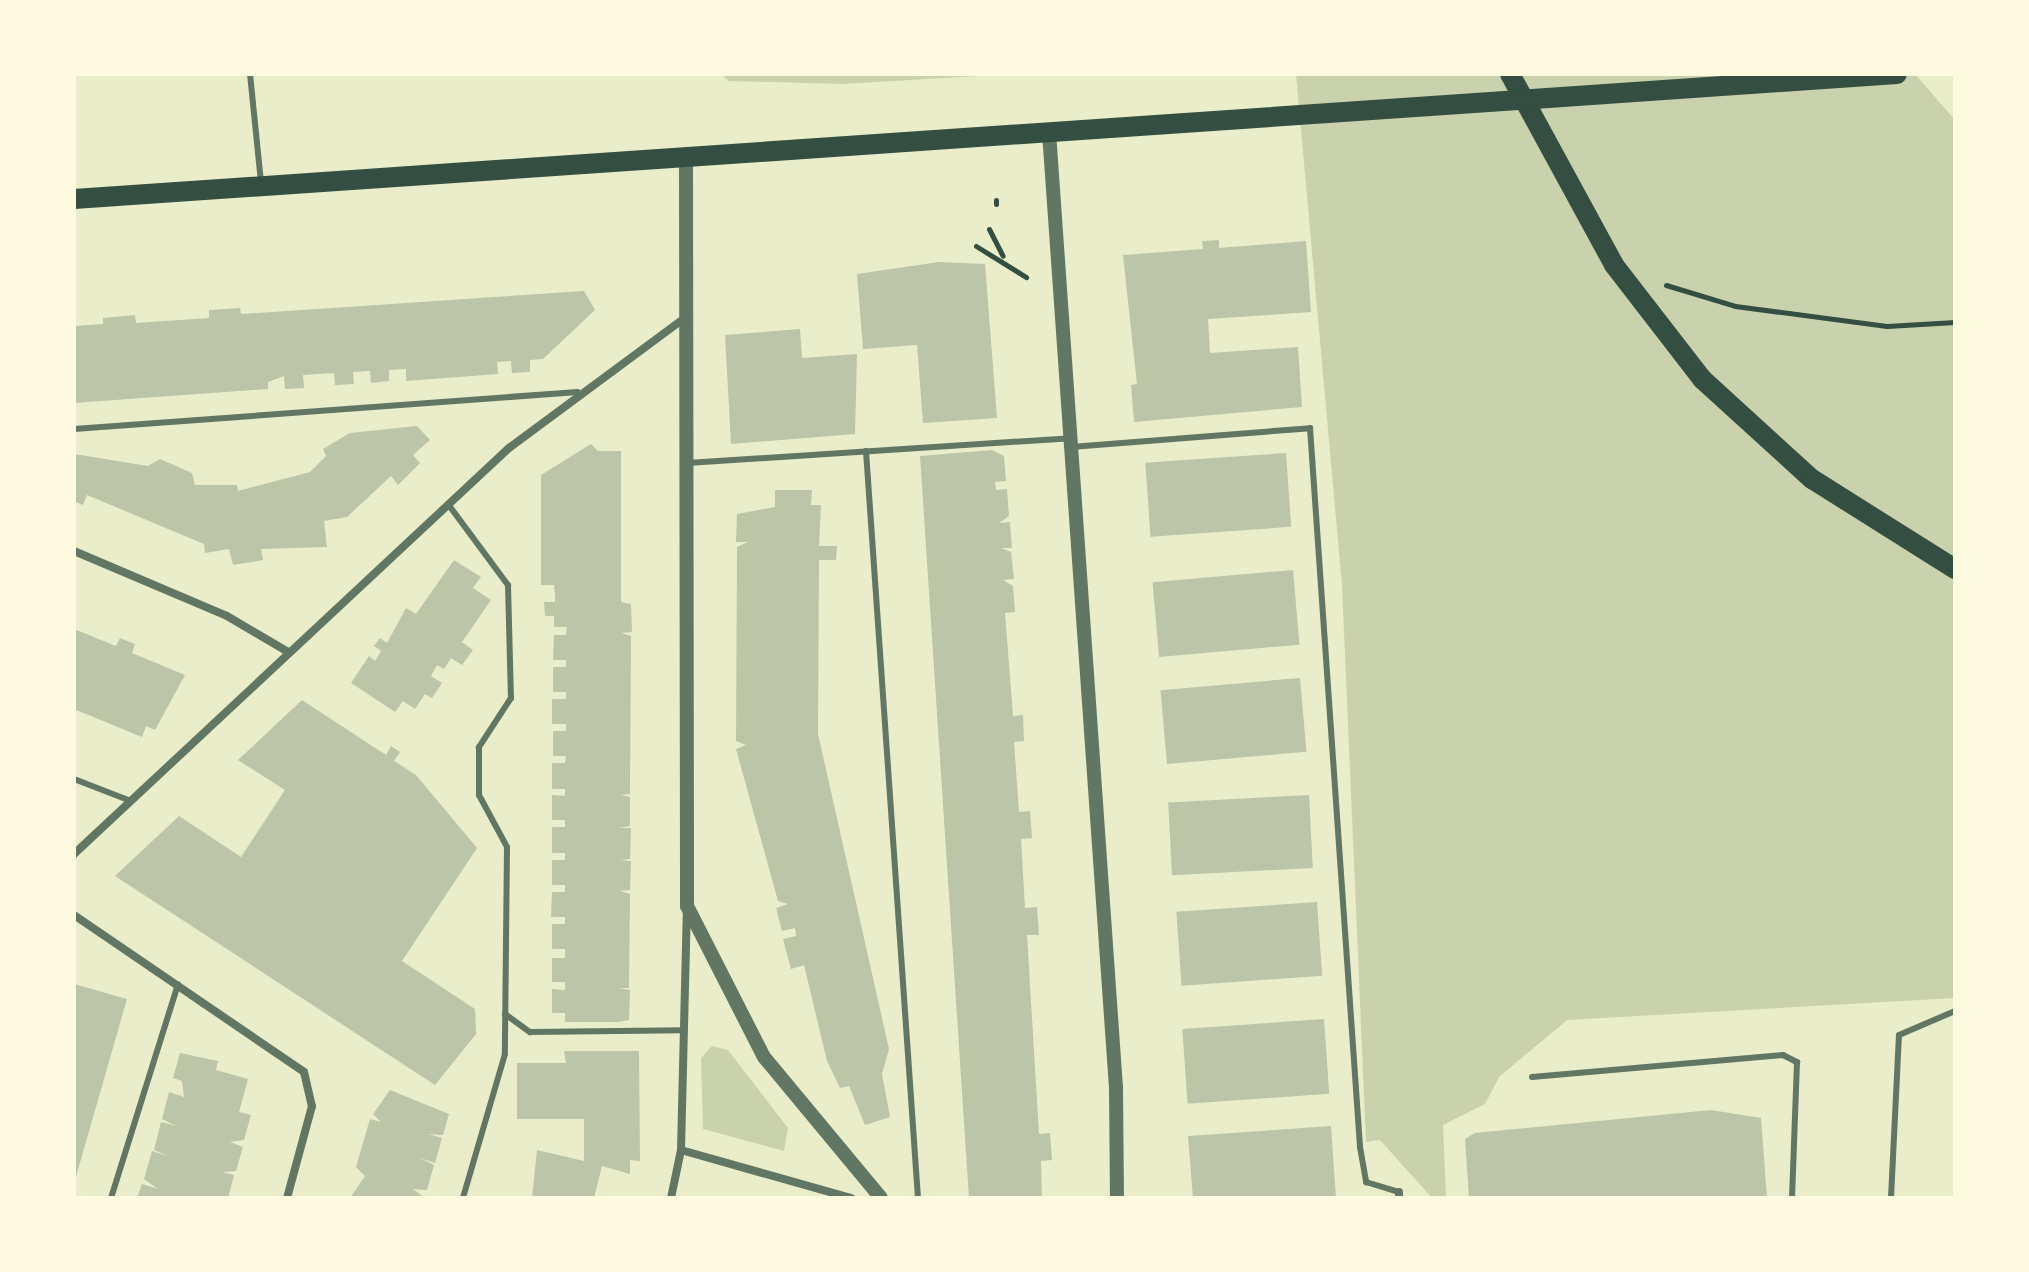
<!DOCTYPE html>
<style>
body{margin:0}
#map{position:relative;width:2029px;height:1272px;overflow:hidden;background:#e9edc9;font-family:"Varela Round",sans-serif}
div>[style]{position:absolute}
[style*='--x']{left:calc(var(--x)*1px);top:calc(var(--y)*1px);width:calc(var(--w)*1px);rotate:calc(var(--a)*1deg)}
.green>*{inset:0;background:#cad2ad}
.building>*{inset:0;background:#bcc5a7;transform-origin:0 0}
.path>*{height:5px;margin:-2.5px;padding:0 2.5px;transform-origin:2.5px;border-radius:2.5px;background:#344e41}
.service>*{height:6px;margin:-3px;padding:0 3px;transform-origin:3px;border-radius:3px;background:#617663}
.minor>*{height:8px;margin:-4px;padding:0 4px;transform-origin:4px;border-radius:4px;background:#617663}
.tertiary>*{height:14px;margin:-7px;padding:0 7px;transform-origin:7px;border-radius:7px;background:#617663}
.primary>*{height:20px;margin:-10px;padding:0 10px;transform-origin:10px;border-radius:10px;background:#344e41}
span{translate:-50% -50%;white-space:nowrap;text-align:center;line-height:1.15;-webkit-text-stroke:8px #fefae0;paint-order:stroke}
.frame{position:absolute;inset:0;border:76px solid #fefae0;pointer-events:none}
</style>
<div id="map">
<div class="green">
<i style="clip-path:polygon(721px 74px,1011px 74px,843px 84px,729px 81px)"></i>
<i style="clip-path:polygon(1296px 74px,1915px 74px,1955px 120px,1955px 998px,1567px 1020px,1499px 1077px,1485px 1104px,1443px 1125px,1446px 1198px,1432px 1198px,1380px 1140px,1366px 1142px,1342px 585px)"></i>
<i style="clip-path:polygon(712px 1046px,728px 1050px,788px 1128px,784px 1151px,703px 1129px,701px 1058px)"></i>
</div>
<div class="building">
<i style="clip-path:polygon(1219px 240px,1219px 248px,1306px 241px,1311px 312px,1208px 319px,1210px 353px,1298px 347px,1302px 407px,1134px 422px,1131px 385px,1137px 384px,1123px 255px,1203px 249px,1202px 241px)"></i>
<i style="clip-path:polygon(939px 262px,985px 264px,997px 418px,923px 423px,917px 345px,863px 349px,857px 274px)"></i>
<i style="clip-path:polygon(584px 291px,595px 310px,543px 359px,530px 360px,530px 372px,512px 373px,511px 361px,497px 362px,498px 374px,406px 381px,406px 369px,389px 370px,389px 381px,371px 383px,370px 371px,353px 372px,354px 384px,335px 385px,334px 373px,303px 375px,304px 388px,285px 389px,284px 376px,268px 382px,268px 389px,74px 403px,74px 326px,103px 324px,103px 318px,135px 315px,136px 323px,209px 318px,209px 310px,240px 308px,241px 314px)"></i>
<i style="clip-path:polygon(800px 329px,802px 358px,857px 354px,855px 434px,731px 444px,725px 335px)"></i>
<i style="clip-path:polygon(417px 426px,430px 440px,413px 455px,420px 463px,398px 485px,391px 476px,347px 517px,324px 521px,327px 547px,261px 549px,263px 560px,233px 565px,229px 549px,205px 553px,204px 544px,87px 495px,83px 505px,74px 501px,74px 454px,148px 466px,160px 459px,192px 473px,195px 485px,237px 485px,238px 491px,310px 472px,326px 456px,323px 449px,350px 433px)"></i>
<i style="clip-path:polygon(591px 444px,598px 451px,621px 451px,621px 602px,631px 604px,632px 632px,621px 633px,631px 636px,630px 794px,621px 795px,630px 797px,630px 826px,619px 828px,631px 828px,630px 859px,620px 860px,631px 861px,630px 890px,620px 891px,630px 894px,629px 988px,619px 988px,630px 990px,629px 1020px,619px 1022px,565px 1022px,565px 1013px,552px 1013px,552px 989px,565px 990px,565px 982px,552px 982px,552px 958px,565px 958px,565px 949px,552px 949px,552px 924px,565px 924px,565px 917px,551px 917px,552px 892px,565px 892px,565px 885px,552px 885px,552px 860px,565px 860px,565px 853px,552px 853px,552px 827px,565px 827px,565px 820px,552px 820px,552px 795px,565px 796px,565px 789px,552px 789px,552px 763px,565px 763px,566px 756px,553px 756px,553px 731px,566px 731px,566px 724px,552px 724px,552px 699px,566px 699px,566px 692px,553px 692px,553px 667px,566px 667px,566px 660px,553px 660px,554px 635px,566px 635px,567px 627px,554px 627px,554px 616px,545px 616px,544px 602px,555px 602px,555px 595px,554px 585px,541px 585px,541px 475px)"></i>
<i style="clip-path:polygon(992px 450px,1004px 456px,1006px 481px,995px 482px,996px 490px,1007px 489px,1009px 516px,999px 523px,1010px 522px,1012px 548px,1001px 548px,1011px 552px,1014px 579px,1003px 580px,1013px 586px,1015px 612px,1005px 613px,1013px 716px,1023px 715px,1024px 741px,1014px 742px,1019px 812px,1030px 811px,1032px 838px,1021px 839px,1025px 908px,1037px 907px,1039px 935px,1027px 935px,1039px 1134px,1050px 1133px,1052px 1160px,1041px 1161px,1042px 1198px,969px 1198px,920px 456px)"></i>
<i style="left:1286px;top:453px;width:74px;height:141px;rotate:86deg"></i>
<i style="clip-path:polygon(775px 490px,812px 490px,811px 505px,821px 505px,819px 546px,837px 546px,836px 560px,819px 560px,818px 734px,889px 1049px,882px 1074px,890px 1117px,865px 1125px,849px 1086px,840px 1088px,827px 1061px,804px 965px,791px 969px,783px 939px,796px 936px,795px 928px,782px 931px,776px 908px,788px 904px,778px 901px,736px 749px,746px 745px,736px 741px,737px 547px,748px 542px,736px 542px,737px 514px,775px 507px)"></i>
<i style="clip-path:polygon(454px 560px,481px 577px,473px 588px,491px 600px,462px 642px,473px 650px,462px 665px,451px 658px,444px 669px,437px 665px,431px 676px,442px 683px,432px 698px,425px 694px,415px 709px,403px 701px,395px 712px,351px 683px,369px 656px,375px 661px,381px 651px,374px 646px,380px 638px,387px 643px,406px 608px,416px 614px)"></i>
<i style="left:1293px;top:570px;width:75px;height:141px;rotate:85deg"></i>
<i style="clip-path:polygon(74px 629px,116px 646px,120px 638px,135px 644px,132px 653px,185px 675px,155px 730px,146px 726px,142px 737px,74px 709px)"></i>
<i style="left:1300px;top:678px;width:74px;height:140px;rotate:85deg"></i>
<i style="clip-path:polygon(302px 700px,386px 755px,391px 746px,400px 752px,394px 761px,416px 775px,477px 848px,402px 961px,475px 1009px,476px 1034px,435px 1085px,115px 876px,179px 816px,241px 857px,285px 790px,238px 760px)"></i>
<i style="left:1309px;top:795px;width:73px;height:141px;rotate:87deg"></i>
<i style="left:1317px;top:902px;width:74px;height:141px;rotate:86deg"></i>
<i style="clip-path:polygon(74px 984px,127px 999px,75px 1180px,74px 1180px)"></i>
<i style="left:1324px;top:1019px;width:75px;height:142px;rotate:86deg"></i>
<i style="clip-path:polygon(564px 1051px,639px 1051px,640px 1161px,630px 1160px,630px 1174px,602px 1166px,594px 1198px,532px 1198px,537px 1150px,584px 1161px,584px 1119px,517px 1119px,517px 1063px,566px 1063px)"></i>
<i style="clip-path:polygon(180px 1053px,218px 1061px,216px 1070px,248px 1079px,239px 1112px,251px 1115px,244px 1140px,230px 1142px,243px 1147px,236px 1171px,222px 1172px,234px 1175px,228px 1198px,137px 1198px,142px 1184px,158px 1189px,144px 1179px,152px 1151px,168px 1156px,154px 1150px,161px 1122px,176px 1126px,162px 1119px,169px 1092px,184px 1097px,182px 1081px,173px 1078px)"></i>
<i style="clip-path:polygon(390px 1090px,449px 1114px,443px 1135px,428px 1134px,442px 1138px,435px 1163px,420px 1158px,434px 1165px,427px 1190px,413px 1189px,425px 1198px,350px 1198px,365px 1176px,356px 1167px,370px 1119px,381px 1122px,373px 1114px)"></i>
<i style="clip-path:polygon(1711px 1110px,1761px 1118px,1767px 1198px,1469px 1198px,1465px 1139px,1475px 1133px)"></i>
<i style="clip-path:polygon(1331px 1126px,1336px 1198px,1193px 1198px,1188px 1136px)"></i>
</div>
<div class="path">
<i style="--x:996;--y:200;--w:4;--a:90"></i>
<i style="--x:989;--y:229;--w:30;--a:63"></i>
<i style="--x:976;--y:246;--w:59;--a:31.8"></i>
<i style="--x:1666;--y:285;--w:72;--a:16.9"></i>
<i style="--x:1735;--y:306;--w:153;--a:7.5"></i>
<i style="--x:1887;--y:326;--w:68;--a:-3.4"></i>
</div>
<div class="service">
<i style="--x:250;--y:74;--w:109;--a:84.2"></i>
<i style="--x:74;--y:429;--w:505;--a:-4.2"></i>
<i style="--x:1071;--y:447;--w:240;--a:-4.5"></i>
<i style="--x:1310;--y:428;--w:721;--a:86.02"></i>
<i style="--x:1360;--y:1147;--w:36;--a:80"></i>
<i style="--x:1366;--y:1182;--w:34;--a:17"></i>
<i style="--x:866;--y:451;--w:749;--a:86.02"></i>
<i style="--x:687;--y:463;--w:385;--a:-3.7"></i>
<i style="--x:448;--y:504;--w:101;--a:53.5"></i>
<i style="--x:508;--y:585;--w:113;--a:88.5"></i>
<i style="--x:511;--y:698;--w:59;--a:123.1"></i>
<i style="--x:479;--y:747;--w:48;--a:90"></i>
<i style="--x:479;--y:795;--w:59;--a:61.7"></i>
<i style="--x:507;--y:847;--w:207;--a:90.6"></i>
<i style="--x:505;--y:1054;--w:150;--a:106.3"></i>
<i style="--x:74;--y:779;--w:61;--a:21.1"></i>
<i style="--x:505;--y:1014;--w:31;--a:36"></i>
<i style="--x:530;--y:1032;--w:153;--a:-0.7"></i>
<i style="--x:1532;--y:1077;--w:252;--a:-5"></i>
<i style="--x:1783;--y:1055;--w:16;--a:27"></i>
<i style="--x:1797;--y:1062;--w:136;--a:92.1"></i>
<i style="--x:111;--y:1198;--w:224;--a:-72.6"></i>
<i style="--x:1891;--y:1198;--w:163;--a:-87.2"></i>
<i style="--x:1899;--y:1035;--w:61;--a:-23.2"></i>
</div>
<div class="minor">
<i style="--x:74;--y:551;--w:166;--a:23"></i>
<i style="--x:227;--y:616;--w:71;--a:30.5"></i>
<i style="--x:74;--y:854;--w:595;--a:-43.03"></i>
<i style="--x:509;--y:448;--w:220;--a:-36.5"></i>
<i style="--x:74;--y:915;--w:278;--a:34.3"></i>
<i style="--x:304;--y:1072;--w:35;--a:77"></i>
<i style="--x:312;--y:1106;--w:95;--a:105.2"></i>
<i style="--x:681;--y:1150;--w:177;--a:15.8"></i>
<i style="--x:1399;--y:1192;--w:6;--a:90"></i>
<i style="--x:671;--y:1198;--w:49;--a:-78.2"></i>
<i style="--x:681;--y:1150;--w:238;--a:-88.6"></i>
</div>
<div class="tertiary">
<i style="--x:1049;--y:132;--w:957;--a:85.99"></i>
<i style="--x:1116;--y:1087;--w:111;--a:89.5"></i>
<i style="--x:686;--y:157;--w:749;--a:89.92"></i>
<i style="--x:687;--y:906;--w:169;--a:63"></i>
<i style="--x:764;--y:1057;--w:183;--a:50.3"></i>
</div>
<div class="primary">
<i style="--x:1510;--y:74;--w:217;--a:61.4"></i>
<i style="--x:1614;--y:265;--w:144;--a:52.3"></i>
<i style="--x:1702;--y:379;--w:149;--a:42.3"></i>
<i style="--x:1812;--y:479;--w:169;--a:32.2"></i>
<i style="--x:74;--y:199;--w:1827;--a:-3.92"></i>
</div>
<div class="frame"></div>
</div>
